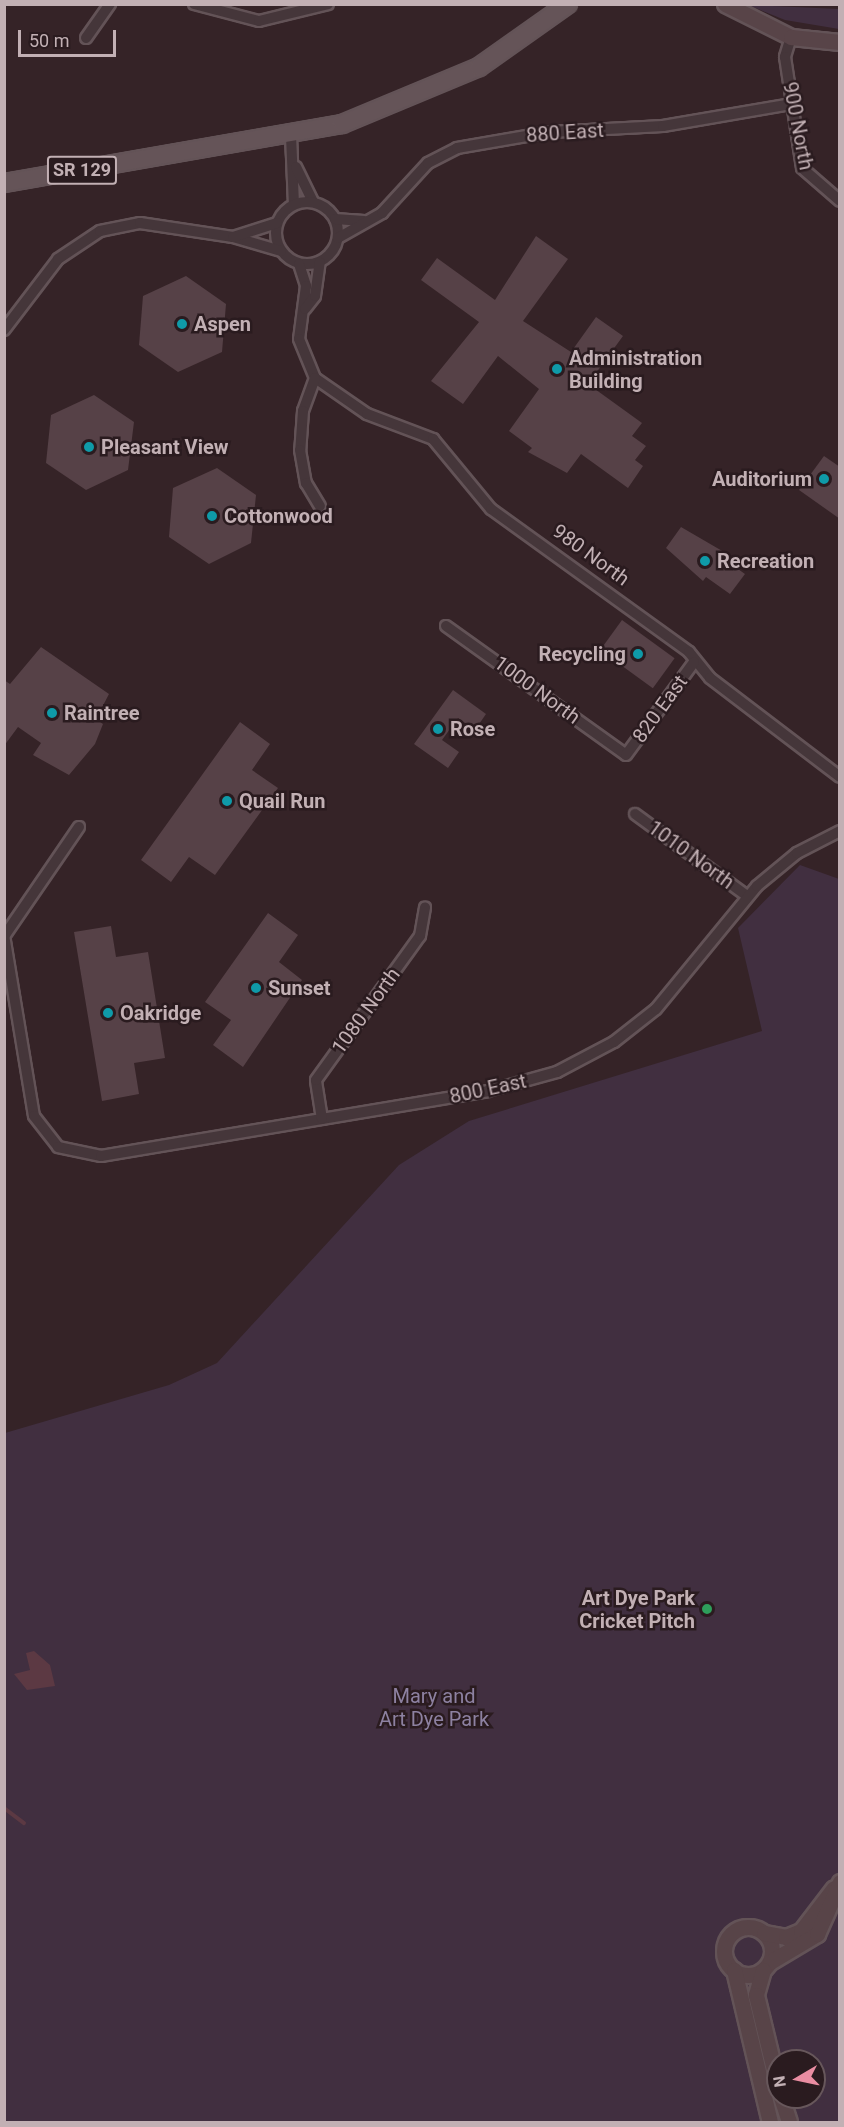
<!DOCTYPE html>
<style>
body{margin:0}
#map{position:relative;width:844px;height:2127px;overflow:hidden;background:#352327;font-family:Roboto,sans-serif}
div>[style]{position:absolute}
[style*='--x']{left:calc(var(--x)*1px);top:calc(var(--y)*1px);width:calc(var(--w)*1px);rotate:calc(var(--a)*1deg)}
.green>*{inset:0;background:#412f40}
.water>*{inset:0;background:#5c3943}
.stream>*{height:4px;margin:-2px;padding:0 2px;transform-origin:2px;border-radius:2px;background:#5c3943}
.building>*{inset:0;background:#564147;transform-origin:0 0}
.roads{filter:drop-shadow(2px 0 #635357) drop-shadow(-2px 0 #635357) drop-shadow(0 2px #635357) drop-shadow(0 -2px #635357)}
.street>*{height:10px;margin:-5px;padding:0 5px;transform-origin:5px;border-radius:5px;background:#45363a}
.street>.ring{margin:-5px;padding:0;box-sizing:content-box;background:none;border:10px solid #45363a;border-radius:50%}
.secondary>*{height:15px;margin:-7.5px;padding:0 7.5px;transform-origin:7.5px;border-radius:7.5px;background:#584448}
.secondary>.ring{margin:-7.5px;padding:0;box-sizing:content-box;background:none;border:15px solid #584448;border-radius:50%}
.primary>*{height:16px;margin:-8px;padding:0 8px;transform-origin:8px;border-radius:8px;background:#655458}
.dots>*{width:16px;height:16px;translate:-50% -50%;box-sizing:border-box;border:3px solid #2a1b1f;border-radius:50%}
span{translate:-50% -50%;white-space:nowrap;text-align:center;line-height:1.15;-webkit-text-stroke:5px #2a1b1f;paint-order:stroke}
.shield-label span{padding:2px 4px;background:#2a1b1f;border:2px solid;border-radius:4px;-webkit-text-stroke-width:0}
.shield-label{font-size:18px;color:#c2b0b4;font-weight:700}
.street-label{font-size:20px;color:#c2b0b4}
.poi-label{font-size:20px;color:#c2b0b4;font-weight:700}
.left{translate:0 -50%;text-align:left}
.right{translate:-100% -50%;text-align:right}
.park-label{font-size:20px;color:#8d81a1}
.frame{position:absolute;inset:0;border:6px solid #c2b0b4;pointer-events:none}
.north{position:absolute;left:766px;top:2049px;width:60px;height:60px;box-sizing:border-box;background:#2a1b1f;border:2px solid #67575b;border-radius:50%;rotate:261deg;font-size:16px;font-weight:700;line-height:24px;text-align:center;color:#c2b0b4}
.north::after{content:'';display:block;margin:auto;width:21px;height:27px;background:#ea8da2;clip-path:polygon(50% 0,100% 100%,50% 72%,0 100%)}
.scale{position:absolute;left:18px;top:30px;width:98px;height:27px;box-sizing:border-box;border:3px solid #c2b0b4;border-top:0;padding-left:8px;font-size:18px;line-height:21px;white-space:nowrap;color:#c2b0b4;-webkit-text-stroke:4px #2a1b1f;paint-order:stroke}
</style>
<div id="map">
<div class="green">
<i style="clip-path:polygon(748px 5px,839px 9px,839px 29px,785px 20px)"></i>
<i style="clip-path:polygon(evenodd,800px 865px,839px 879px,839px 2122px,5px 2122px,5px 1433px,169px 1385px,217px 1363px,399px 1165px,469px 1121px,762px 1031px,738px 928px,800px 865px,778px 2061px,814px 2061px,814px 2097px,778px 2097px,778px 2061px)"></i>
</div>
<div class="water">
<i style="clip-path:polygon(34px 1651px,50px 1665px,55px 1686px,27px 1690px,14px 1674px,30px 1670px,26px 1653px)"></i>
</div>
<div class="stream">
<i style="--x:4;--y:1808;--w:25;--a:37"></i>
</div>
<div class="building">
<i style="clip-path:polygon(536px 236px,568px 259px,523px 321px,571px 352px,596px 317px,623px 336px,588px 384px,642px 423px,632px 436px,646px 446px,635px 460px,643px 466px,628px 488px,581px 454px,567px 473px,528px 452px,532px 448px,509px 431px,539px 389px,498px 356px,463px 404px,431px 381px,479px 322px,421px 280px,437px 258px,495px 300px)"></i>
<i style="clip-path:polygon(186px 276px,226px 304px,222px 352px,178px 372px,139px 345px,143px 296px)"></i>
<i style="clip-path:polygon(94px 395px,134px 422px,128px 470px,86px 490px,46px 463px,51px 415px)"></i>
<i style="clip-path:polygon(824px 456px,840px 467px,840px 519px,799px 490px)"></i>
<i style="clip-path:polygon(217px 468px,256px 495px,251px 543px,209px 564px,169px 537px,173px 488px)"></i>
<i style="clip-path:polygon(681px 527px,724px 552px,721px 557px,745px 574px,730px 594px,706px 577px,703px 581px,666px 548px)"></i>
<i style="left:622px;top:620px;width:65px;height:37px;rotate:36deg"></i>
<i style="clip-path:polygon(41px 647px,109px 694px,96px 719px,103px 724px,95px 744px,69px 775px,33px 755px,41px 743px,18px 727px,4px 746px,4px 680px,10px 684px)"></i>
<i style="clip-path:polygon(453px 690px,486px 714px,475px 730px,458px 718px,442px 740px,459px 752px,448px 768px,414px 744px)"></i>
<i style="clip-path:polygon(240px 722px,270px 744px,252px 770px,278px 788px,215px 875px,189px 857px,171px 882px,141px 860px)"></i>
<i style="clip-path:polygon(268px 913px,298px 935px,279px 962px,302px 980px,243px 1067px,213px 1045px,231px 1020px,205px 1002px)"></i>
<i style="clip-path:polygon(111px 926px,116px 957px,148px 952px,165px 1058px,134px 1063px,139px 1094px,102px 1101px,74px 932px)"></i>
</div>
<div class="roads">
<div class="street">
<i style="--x:194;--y:4;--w:67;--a:14.7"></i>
<i style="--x:259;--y:21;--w:71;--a:-13.8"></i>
<i style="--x:791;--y:37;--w:21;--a:107"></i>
<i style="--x:785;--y:57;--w:112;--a:81.3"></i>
<i style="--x:802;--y:168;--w:50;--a:41"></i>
<i style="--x:86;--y:38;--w:42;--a:-54.8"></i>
<i style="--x:291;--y:136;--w:68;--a:87.5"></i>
<i style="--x:296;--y:167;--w:39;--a:64"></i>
<i class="ring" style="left:276px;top:202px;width:52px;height:52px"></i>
<i style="--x:335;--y:219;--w:29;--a:4"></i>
<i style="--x:233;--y:237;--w:50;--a:16.3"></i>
<i style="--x:338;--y:238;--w:51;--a:-29.6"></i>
<i style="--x:382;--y:213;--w:68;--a:-47.4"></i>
<i style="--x:428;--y:163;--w:33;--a:-27"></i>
<i style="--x:457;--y:148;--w:94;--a:-9.8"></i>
<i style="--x:550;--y:132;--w:113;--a:-3"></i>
<i style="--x:663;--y:126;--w:131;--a:-9.7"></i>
<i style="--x:299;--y:264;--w:23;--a:72"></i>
<i style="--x:306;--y:286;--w:53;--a:97.5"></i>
<i style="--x:299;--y:339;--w:42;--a:67.7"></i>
<i style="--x:315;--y:378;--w:63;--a:34.7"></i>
<i style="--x:367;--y:414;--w:71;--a:20.7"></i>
<i style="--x:433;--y:439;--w:91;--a:50.4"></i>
<i style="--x:491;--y:509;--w:244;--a:35.8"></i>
<i style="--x:689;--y:652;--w:33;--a:51"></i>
<i style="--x:710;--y:678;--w:163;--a:37.3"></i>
<i style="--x:305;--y:309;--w:16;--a:-52"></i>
<i style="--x:315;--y:296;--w:34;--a:-82"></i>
<i style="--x:4;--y:330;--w:89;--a:-52.7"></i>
<i style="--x:58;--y:259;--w:50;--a:-33.7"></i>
<i style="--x:100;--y:231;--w:41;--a:-11.3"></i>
<i style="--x:140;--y:223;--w:94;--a:8.6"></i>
<i style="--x:233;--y:237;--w:46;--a:-17.7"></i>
<i style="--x:315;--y:378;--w:35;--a:110"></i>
<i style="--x:303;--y:411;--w:39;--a:94"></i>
<i style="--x:300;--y:450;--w:34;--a:80"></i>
<i style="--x:306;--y:483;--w:27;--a:59"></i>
<i style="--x:446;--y:626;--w:221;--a:35.6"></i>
<i style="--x:626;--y:755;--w:115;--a:-53.8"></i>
<i style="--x:635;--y:814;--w:139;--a:36.2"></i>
<i style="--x:4;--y:935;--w:183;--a:80.6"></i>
<i style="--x:34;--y:1116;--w:39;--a:52"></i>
<i style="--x:58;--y:1147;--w:44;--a:11.8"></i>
<i style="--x:101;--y:1156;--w:392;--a:-9.5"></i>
<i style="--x:488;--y:1091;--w:72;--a:-15.4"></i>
<i style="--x:557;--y:1072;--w:64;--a:-27.8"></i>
<i style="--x:614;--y:1042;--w:53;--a:-38.2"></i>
<i style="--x:656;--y:1009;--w:159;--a:-50.6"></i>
<i style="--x:757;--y:886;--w:52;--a:-39.5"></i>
<i style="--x:797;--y:853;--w:48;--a:-27.1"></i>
<i style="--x:5;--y:935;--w:131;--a:-55.6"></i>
<i style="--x:322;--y:1119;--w:39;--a:-99"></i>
<i style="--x:316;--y:1080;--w:178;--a:-54.2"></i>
<i style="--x:420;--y:936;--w:29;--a:-80"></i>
</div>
<div class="secondary">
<i style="--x:725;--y:4;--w:74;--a:26.6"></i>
<i style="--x:791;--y:37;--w:49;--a:5.8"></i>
<i class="ring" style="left:724px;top:1927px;width:33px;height:33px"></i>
<i style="--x:764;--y:1933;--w:22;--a:10"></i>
<i style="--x:786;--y:1937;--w:16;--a:-22"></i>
<i style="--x:801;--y:1931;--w:54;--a:-52.5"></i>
<i style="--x:770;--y:1962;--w:55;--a:-30.8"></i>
<i style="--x:817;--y:1934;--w:57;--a:-66.1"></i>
<i style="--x:734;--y:1970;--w:156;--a:76.7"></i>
<i style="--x:763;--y:1970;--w:26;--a:106"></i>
<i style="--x:756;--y:1995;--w:94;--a:76.4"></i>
<i style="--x:781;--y:2097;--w:26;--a:72"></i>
</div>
<div class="primary">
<i style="--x:4;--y:183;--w:343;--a:-9.9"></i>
<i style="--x:342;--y:124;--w:148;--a:-22.6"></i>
<i style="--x:479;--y:67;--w:109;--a:-35.3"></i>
</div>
</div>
<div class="dots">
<i style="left:182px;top:324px;background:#0f9aa8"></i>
<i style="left:557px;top:369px;background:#0f9aa8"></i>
<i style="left:89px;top:447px;background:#0f9aa8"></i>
<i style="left:824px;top:479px;background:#0f9aa8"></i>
<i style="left:212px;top:516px;background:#0f9aa8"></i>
<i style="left:705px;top:561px;background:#0f9aa8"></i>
<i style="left:638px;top:654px;background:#0f9aa8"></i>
<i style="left:52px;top:713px;background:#0f9aa8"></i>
<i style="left:438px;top:729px;background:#0f9aa8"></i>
<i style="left:227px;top:801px;background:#0f9aa8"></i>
<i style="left:256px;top:988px;background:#0f9aa8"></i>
<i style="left:108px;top:1013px;background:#0f9aa8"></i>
<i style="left:707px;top:1609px;background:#2e9e5b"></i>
</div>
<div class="shield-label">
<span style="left:82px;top:170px">SR 129</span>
</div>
<div class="street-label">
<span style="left:798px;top:126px;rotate:79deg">900 North</span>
<span style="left:565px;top:133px;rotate:-4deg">880 East</span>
<span style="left:591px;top:555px;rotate:36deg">980 North</span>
<span style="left:537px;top:690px;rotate:36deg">1000 North</span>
<span style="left:660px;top:709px;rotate:-54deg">820 East</span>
<span style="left:691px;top:855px;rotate:36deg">1010 North</span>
<span style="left:366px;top:1011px;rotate:-54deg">1080 North</span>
<span style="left:488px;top:1089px;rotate:-12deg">800 East</span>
</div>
<div class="poi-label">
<span class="left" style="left:194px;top:324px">Aspen</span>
<span class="left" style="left:569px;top:370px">Administration<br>Building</span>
<span class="left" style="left:101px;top:447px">Pleasant View</span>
<span class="right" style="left:812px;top:479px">Auditorium</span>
<span class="left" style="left:224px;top:516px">Cottonwood</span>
<span class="left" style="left:717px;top:561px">Recreation</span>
<span class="right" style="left:626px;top:654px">Recycling</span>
<span class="left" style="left:64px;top:713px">Raintree</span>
<span class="left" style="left:450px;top:729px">Rose</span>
<span class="left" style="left:239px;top:801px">Quail Run</span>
<span class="left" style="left:268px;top:988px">Sunset</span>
<span class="left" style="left:120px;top:1013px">Oakridge</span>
<span class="right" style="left:695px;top:1610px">Art Dye Park<br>Cricket Pitch</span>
</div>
<div class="park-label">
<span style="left:434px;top:1708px">Mary and<br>Art Dye Park</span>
</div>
<div class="frame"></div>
<div class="north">N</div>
<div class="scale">50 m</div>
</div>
